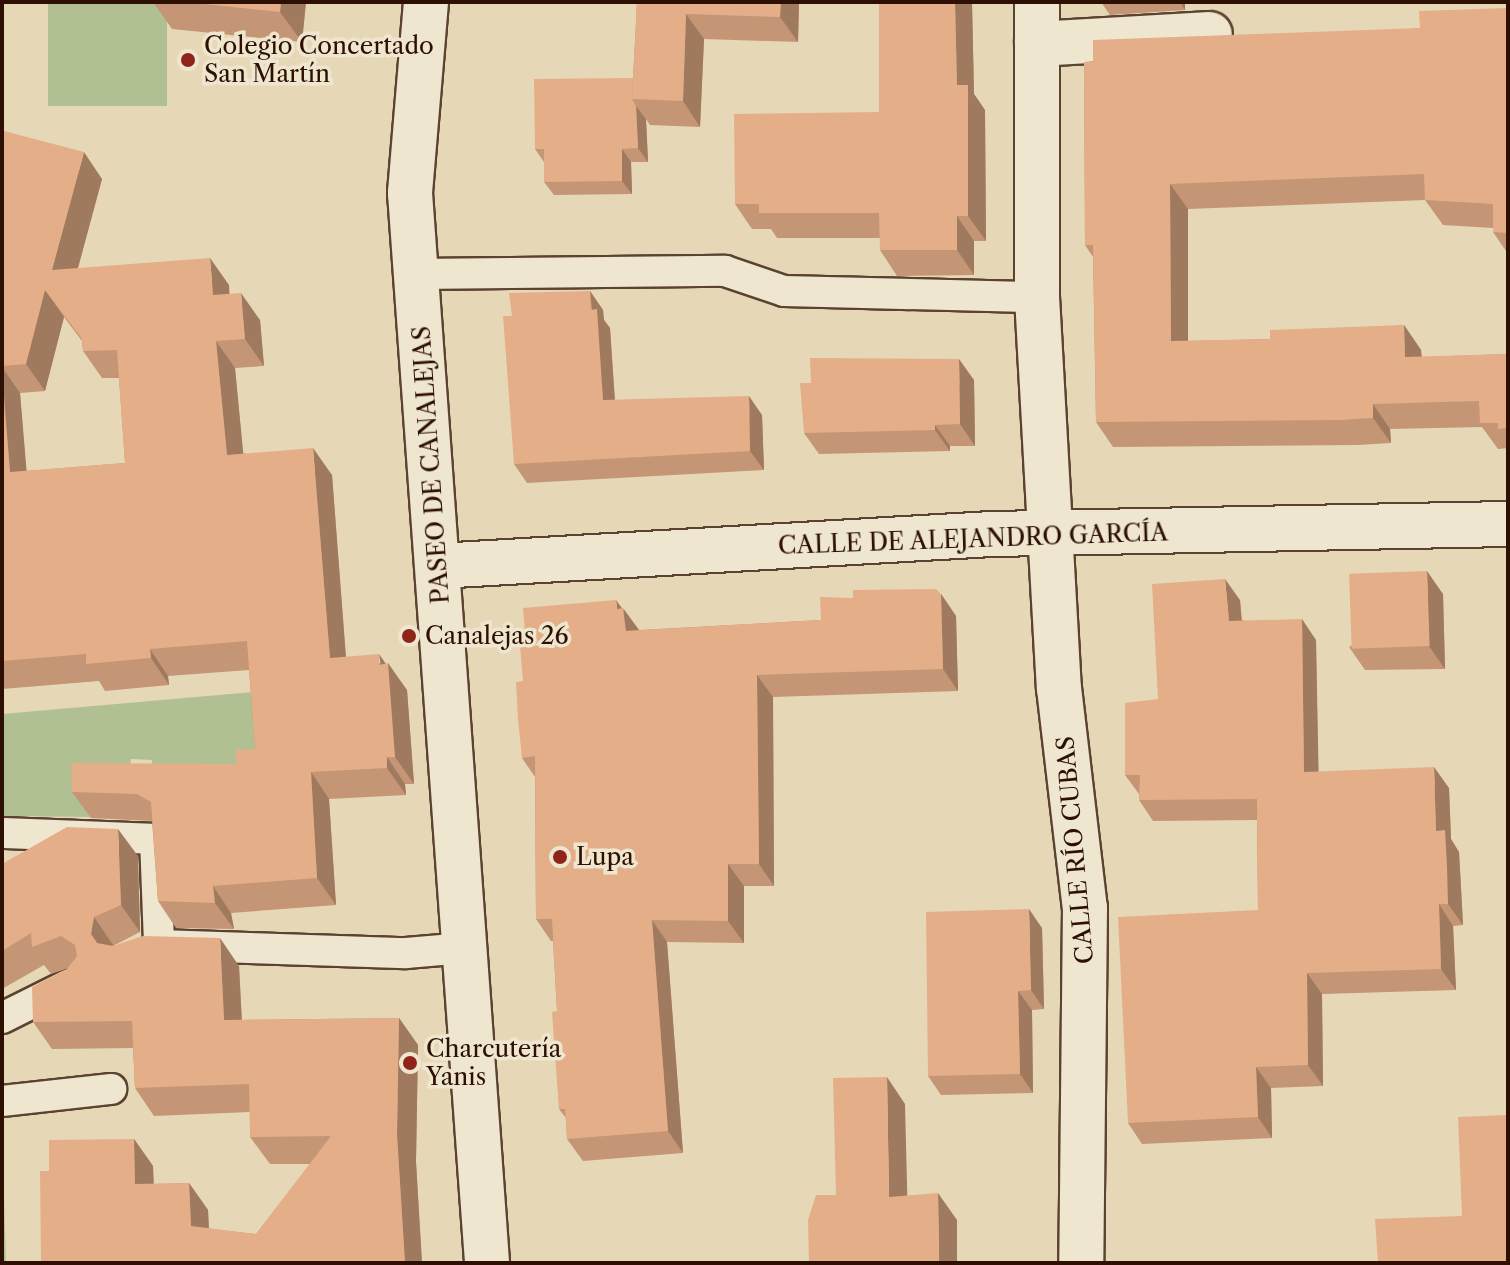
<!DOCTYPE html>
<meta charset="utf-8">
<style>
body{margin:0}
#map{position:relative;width:1510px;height:1265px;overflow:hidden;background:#e6d8b6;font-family:"Libre Caslon Text",serif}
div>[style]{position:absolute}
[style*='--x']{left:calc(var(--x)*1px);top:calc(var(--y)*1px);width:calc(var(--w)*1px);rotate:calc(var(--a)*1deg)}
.green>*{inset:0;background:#b0c092;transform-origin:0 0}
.roads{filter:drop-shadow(2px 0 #5c4230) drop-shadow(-2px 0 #5c4230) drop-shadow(0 2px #5c4230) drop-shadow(0 -2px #5c4230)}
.service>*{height:30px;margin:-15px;padding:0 15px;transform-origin:15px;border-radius:15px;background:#efe6d0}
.minor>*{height:44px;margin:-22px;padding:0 22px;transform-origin:22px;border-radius:22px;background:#efe6d0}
.tertiary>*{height:44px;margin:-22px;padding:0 22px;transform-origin:22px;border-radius:22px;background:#efe6d0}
.wall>*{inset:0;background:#c49675}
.shaded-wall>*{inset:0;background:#a07a5f}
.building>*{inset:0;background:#e4ae88;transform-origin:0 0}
.dots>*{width:22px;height:22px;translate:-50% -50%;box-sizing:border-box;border:4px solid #efe6d0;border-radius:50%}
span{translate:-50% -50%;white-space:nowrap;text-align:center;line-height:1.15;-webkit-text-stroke:7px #efe6d0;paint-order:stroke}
.poi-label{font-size:24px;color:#2e1003}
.left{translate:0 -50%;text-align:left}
.street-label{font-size:24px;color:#2e1003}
.frame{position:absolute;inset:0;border:4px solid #2e1003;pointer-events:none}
</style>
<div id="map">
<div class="green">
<i style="left:48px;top:2px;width:119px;height:104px"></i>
<i style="clip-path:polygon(275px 690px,272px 758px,150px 789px,152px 760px,131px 759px,127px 790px,91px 817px,2px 816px,2px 714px)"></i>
<i style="clip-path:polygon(2px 1163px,3px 1163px,6px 1263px,2px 1263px)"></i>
</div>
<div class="roads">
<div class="service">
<i style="--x:416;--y:274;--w:309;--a:-0.6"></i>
<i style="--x:725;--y:271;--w:62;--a:18.7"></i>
<i style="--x:784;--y:291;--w:253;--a:1.4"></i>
<i style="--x:2;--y:833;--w:153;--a:2.2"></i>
<i style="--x:155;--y:839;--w:106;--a:87.8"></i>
<i style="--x:159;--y:945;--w:247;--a:1.9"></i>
<i style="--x:406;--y:953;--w:59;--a:-4.8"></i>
<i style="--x:2;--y:1018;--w:74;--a:-26.6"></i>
<i style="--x:2;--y:1101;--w:110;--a:-6.3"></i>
</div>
<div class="minor">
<i style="--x:1037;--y:2;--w:295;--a:90"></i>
<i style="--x:1037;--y:297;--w:392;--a:86.8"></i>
<i style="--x:1059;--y:688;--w:222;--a:83.3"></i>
<i style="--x:1085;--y:908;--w:355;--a:90.6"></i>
<i style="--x:1037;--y:44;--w:173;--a:-3.3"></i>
<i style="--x:438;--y:566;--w:555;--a:-3.31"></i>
<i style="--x:992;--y:534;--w:516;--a:-1.11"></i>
</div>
<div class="tertiary">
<i style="--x:426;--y:2;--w:192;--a:94.8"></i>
<i style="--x:410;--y:193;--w:1073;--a:85.88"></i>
</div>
</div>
<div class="wall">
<i style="clip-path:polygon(153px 2px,306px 2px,302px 42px,172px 29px)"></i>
<i style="clip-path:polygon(637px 2px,799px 2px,798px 42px,704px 39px,700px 127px,650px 125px,646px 119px,648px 162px,631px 162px,632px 194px,554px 195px,544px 182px,544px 162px,535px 149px,633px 78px)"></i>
<i style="clip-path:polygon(879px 2px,972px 2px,974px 94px,985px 110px,986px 241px,974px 241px,974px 275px,897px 276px,880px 250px,880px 238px,777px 238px,771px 229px,752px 229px,735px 204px,879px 112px)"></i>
<i style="clip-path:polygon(1101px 2px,1185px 2px,1185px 10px,1110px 15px)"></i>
<i style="clip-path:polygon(1508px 8px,1508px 254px,1493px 232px,1493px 228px,1443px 225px,1425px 200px,1188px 209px,1188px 341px,1270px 339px,1404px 325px,1421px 350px,1422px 357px,1508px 354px,1508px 448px,1498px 449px,1482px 427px,1390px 429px,1391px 443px,1358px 445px,1113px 447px,1096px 422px,1093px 257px,1085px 245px,1084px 62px,1420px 28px)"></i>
<i style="clip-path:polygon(evenodd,2px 139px,102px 179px,78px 268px,229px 285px,229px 294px,260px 320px,264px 366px,235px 368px,243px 453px,332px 475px,346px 657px,385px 664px,407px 690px,414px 784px,405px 784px,406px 795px,329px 799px,336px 905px,231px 913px,234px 929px,176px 928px,158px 901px,152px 821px,91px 818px,72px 792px,236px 764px,255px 749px,249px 670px,168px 676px,169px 685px,105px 691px,99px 681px,2px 689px,2px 139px,64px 317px,82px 341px,83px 351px,102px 378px,119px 378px,125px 463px,26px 471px,20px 393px,45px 391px,64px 317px)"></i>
<i style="clip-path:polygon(590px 291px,603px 310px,604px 320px,610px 328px,615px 400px,762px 415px,764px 470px,527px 483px,514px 464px,512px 316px)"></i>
<i style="clip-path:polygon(974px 380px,975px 446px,950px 446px,950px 451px,819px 454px,804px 433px)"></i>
<i style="clip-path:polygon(941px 594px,956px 616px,958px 691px,773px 697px,774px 886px,744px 886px,744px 943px,667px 942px,683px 1153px,583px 1161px,567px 1139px,566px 1118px,559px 1109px,557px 1011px,553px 941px,551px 941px,536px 919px,535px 777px,522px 758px,525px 633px,621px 608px,639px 630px,821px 620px,853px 598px)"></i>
<i style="clip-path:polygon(1443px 594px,1445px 669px,1365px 670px,1349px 647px)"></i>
<i style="clip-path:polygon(1240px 600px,1242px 620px,1316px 640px,1318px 772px,1449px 788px,1451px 839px,1459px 852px,1461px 887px,1463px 925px,1453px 926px,1456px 990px,1322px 994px,1323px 1086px,1271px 1088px,1272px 1138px,1142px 1144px,1128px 1123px,1258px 910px,1257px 820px,1153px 821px,1139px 800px,1139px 794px,1125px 775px,1158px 699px)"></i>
<i style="clip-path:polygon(138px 856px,140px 932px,113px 946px,239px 966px,242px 1020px,399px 1018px,418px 1045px,416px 1162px,422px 1263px,41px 1263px,49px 1171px,134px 1139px,153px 1166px,154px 1184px,189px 1183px,208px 1210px,209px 1229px,256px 1234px,310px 1164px,270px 1164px,250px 1137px,250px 1112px,154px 1116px,135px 1088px,133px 1048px,52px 1049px,33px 1022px,69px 968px,51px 974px,44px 965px,2px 989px,2px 864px)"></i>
<i style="clip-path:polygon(1042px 928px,1044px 1009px,1032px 1010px,1033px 1093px,941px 1095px,928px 1076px)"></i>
</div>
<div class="shaded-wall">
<i style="clip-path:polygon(281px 2px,306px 2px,302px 42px,280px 12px)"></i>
<i style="clip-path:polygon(781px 2px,799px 2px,798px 42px,780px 17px)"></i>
<i style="clip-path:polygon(955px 2px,972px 2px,974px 94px,985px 110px,986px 241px,968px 216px,957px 85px)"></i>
<i style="clip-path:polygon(1180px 2px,1185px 2px,1185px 10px)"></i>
<i style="clip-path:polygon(686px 14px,704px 39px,700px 127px,683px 101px)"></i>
<i style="clip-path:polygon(636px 106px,646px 119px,648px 162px,638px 148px)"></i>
<i style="clip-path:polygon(622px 149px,631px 162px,632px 194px,622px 181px)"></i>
<i style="clip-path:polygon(84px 152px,102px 179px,70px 297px,52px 270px)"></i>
<i style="clip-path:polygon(1170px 184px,1188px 209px,1188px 366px,1171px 341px)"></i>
<i style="clip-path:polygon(957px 216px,974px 241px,974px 275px,957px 250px)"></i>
<i style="clip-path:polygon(210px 258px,229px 285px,231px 322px,213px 295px)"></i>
<i style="clip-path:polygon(45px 290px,64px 317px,45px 391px,26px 364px)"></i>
<i style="clip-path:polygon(590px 291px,603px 310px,604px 320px,610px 328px,616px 419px,603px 400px)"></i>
<i style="clip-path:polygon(241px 293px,260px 320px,264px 366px,245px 339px)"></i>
<i style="clip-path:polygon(1404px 325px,1421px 350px,1423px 382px,1405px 357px)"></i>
<i style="clip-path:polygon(216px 341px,235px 368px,246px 482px,227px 455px)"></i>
<i style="clip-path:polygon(959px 359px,974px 380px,975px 446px,960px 424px)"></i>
<i style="clip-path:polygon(2px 367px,20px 393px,29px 499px,10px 472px)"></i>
<i style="clip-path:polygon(749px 396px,762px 415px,764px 470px,750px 451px)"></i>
<i style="clip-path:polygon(1373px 404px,1390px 429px,1391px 443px,1373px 418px)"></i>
<i style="clip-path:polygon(935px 425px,950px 446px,950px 451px,935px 430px)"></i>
<i style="clip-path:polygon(313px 448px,332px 475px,348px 685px,330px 658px)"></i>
<i style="clip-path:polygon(1427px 571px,1443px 594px,1445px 669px,1429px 646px)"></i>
<i style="clip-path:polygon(1225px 579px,1240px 600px,1243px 642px,1229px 621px)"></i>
<i style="clip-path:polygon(941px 594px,956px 616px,958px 691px,943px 669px)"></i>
<i style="clip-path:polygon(616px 600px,624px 611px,623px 608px,639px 630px,626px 631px,617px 609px)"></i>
<i style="clip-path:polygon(1302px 619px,1316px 640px,1319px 793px,1304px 772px)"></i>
<i style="clip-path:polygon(150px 649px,168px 676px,169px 685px,151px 658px)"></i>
<i style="clip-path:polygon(379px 654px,388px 667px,388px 663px,407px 690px,414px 784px,395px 757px)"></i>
<i style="clip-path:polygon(757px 675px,773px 697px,774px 886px,759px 864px)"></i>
<i style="clip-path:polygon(387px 757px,405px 784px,406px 795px,387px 768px)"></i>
<i style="clip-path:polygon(1434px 767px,1449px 788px,1451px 839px,1459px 852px,1463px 925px,1448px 904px,1436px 831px)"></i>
<i style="clip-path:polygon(311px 772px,329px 799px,336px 905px,317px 878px)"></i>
<i style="clip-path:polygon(118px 829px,138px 856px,140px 932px,121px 905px)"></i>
<i style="clip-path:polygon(728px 864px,744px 886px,744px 943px,728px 921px)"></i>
<i style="clip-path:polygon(213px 886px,231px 913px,234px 929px,215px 903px)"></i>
<i style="clip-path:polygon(1439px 904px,1453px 926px,1456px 990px,1441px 969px)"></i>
<i style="clip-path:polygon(1029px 909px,1042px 928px,1044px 1009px,1031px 990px)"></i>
<i style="clip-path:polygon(94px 917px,113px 945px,110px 961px,91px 934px)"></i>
<i style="clip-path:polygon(652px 920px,667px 942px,683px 1153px,668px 1131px)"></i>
<i style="clip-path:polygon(220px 938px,239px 966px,243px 1047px,224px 1020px)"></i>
<i style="clip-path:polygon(1307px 973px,1322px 994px,1323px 1086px,1308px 1065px)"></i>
<i style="clip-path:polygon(1018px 991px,1032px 1010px,1033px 1093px,1020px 1074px)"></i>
<i style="clip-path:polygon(399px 1018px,418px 1045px,416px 1162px,422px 1263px,405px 1263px,397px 1135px)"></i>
<i style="clip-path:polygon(1256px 1067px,1271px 1088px,1272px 1138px,1258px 1117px)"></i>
<i style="clip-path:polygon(887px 1077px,905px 1104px,908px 1224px,889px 1197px)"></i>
<i style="clip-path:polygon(134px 1139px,153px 1166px,154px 1212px,135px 1184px)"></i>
<i style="clip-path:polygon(189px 1183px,208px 1210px,210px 1254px,191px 1226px)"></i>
<i style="clip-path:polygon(938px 1193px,957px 1220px,957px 1263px,939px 1263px)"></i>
</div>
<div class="building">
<i style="clip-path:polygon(186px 2px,281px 2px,280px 12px)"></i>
<i style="clip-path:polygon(637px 2px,781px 2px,780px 17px,686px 14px,683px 101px,632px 99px)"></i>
<i style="clip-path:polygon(879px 2px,955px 2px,957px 85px,968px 85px,968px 216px,957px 216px,957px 250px,880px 250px,879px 213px,759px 213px,759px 204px,735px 204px,734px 114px,879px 112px)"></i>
<i style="clip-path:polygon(1508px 8px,1508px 233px,1493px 232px,1493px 204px,1425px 200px,1424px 174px,1170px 184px,1171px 341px,1270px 339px,1270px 330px,1404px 325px,1405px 357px,1508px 354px,1508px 428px,1498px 429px,1498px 423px,1480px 423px,1479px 401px,1373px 404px,1373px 418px,1340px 420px,1096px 422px,1093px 245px,1085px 245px,1084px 62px,1093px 62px,1093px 40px,1420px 28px,1419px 11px)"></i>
<i style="clip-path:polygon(633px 78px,632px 99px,636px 106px,638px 148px,622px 149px,622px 181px,544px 182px,544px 149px,535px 149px,534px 79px)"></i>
<i style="clip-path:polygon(4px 131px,84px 152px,52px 270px,210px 258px,213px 295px,241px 293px,245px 339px,216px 341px,227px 455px,313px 448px,330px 658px,379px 654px,379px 665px,388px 663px,395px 757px,387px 757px,387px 768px,311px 772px,317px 878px,213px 886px,215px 903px,158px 901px,151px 802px,137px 794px,72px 792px,71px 763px,236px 764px,236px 750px,255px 749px,247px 641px,150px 649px,151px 658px,86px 664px,86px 654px,2px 661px,2px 378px,10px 472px,125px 463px,117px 350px,83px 351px,82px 339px,45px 290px,26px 364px,2px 366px,2px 139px)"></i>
<i style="clip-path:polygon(590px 291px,591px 310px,597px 309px,603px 400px,749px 396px,750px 451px,514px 464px,503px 316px,512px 316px,509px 293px)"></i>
<i style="clip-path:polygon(810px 358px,959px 359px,960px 424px,935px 425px,935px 430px,804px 433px,800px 383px,811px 383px)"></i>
<i style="left:1427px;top:571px;width:75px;height:78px;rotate:88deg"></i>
<i style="clip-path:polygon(1225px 579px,1229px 621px,1302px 619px,1304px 772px,1434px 767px,1436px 831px,1445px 830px,1447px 866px,1448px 904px,1439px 904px,1441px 969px,1307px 973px,1308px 1065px,1256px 1067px,1258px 1117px,1128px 1123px,1118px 917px,1258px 910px,1257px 799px,1139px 800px,1140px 775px,1125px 775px,1125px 703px,1158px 699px,1152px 584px)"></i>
<i style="clip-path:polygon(936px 589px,941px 594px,943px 669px,757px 675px,759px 864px,728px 864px,728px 921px,652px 920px,668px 1131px,567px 1139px,565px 1109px,559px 1109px,552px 1012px,557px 1011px,552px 919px,536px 919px,535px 756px,522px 758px,518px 720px,516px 682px,523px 681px,519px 634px,525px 633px,523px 608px,616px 600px,617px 609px,623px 608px,626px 631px,821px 620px,820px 597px,853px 598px,853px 590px)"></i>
<i style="clip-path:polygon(67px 827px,118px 829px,121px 905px,94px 917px,91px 934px,97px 943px,113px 946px,143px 936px,220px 938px,224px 1020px,399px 1018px,397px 1135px,405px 1263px,41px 1263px,40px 1171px,49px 1171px,49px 1140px,134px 1139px,135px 1184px,189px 1183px,191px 1226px,256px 1234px,331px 1136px,250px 1137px,249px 1084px,135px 1088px,132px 1021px,33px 1022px,32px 987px,67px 969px,77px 956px,75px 945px,61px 936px,32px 947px,31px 933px,2px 951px,2px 864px)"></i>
<i style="clip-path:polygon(1029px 909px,1031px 990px,1018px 991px,1020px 1074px,928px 1076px,926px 912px)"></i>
<i style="clip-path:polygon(887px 1077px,889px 1197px,938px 1193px,939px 1263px,809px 1263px,808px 1220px,816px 1195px,836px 1195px,833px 1078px)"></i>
<i style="clip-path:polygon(1508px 1115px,1508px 1263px,1378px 1263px,1375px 1219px,1462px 1216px,1458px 1117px)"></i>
</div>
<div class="dots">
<i style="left:188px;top:60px;background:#8f2418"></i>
<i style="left:409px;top:636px;background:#8f2418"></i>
<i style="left:560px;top:857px;background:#8f2418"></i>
<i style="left:410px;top:1063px;background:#8f2418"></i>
</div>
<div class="poi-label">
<span class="left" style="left:204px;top:60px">Colegio Concertado<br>San Martín</span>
<span class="left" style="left:425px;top:636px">Canalejas 26</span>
<span class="left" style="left:576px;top:857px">Lupa</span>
<span class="left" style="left:426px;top:1063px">Charcutería<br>Yanis</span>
</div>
<div class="street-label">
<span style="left:431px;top:465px;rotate:-94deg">PASEO DE CANALEJAS</span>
<span style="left:973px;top:539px;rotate:-2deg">CALLE DE ALEJANDRO GARCÍA</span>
<span style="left:1075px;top:850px;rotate:-95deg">CALLE RÍO CUBAS</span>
</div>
<div class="frame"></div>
</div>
